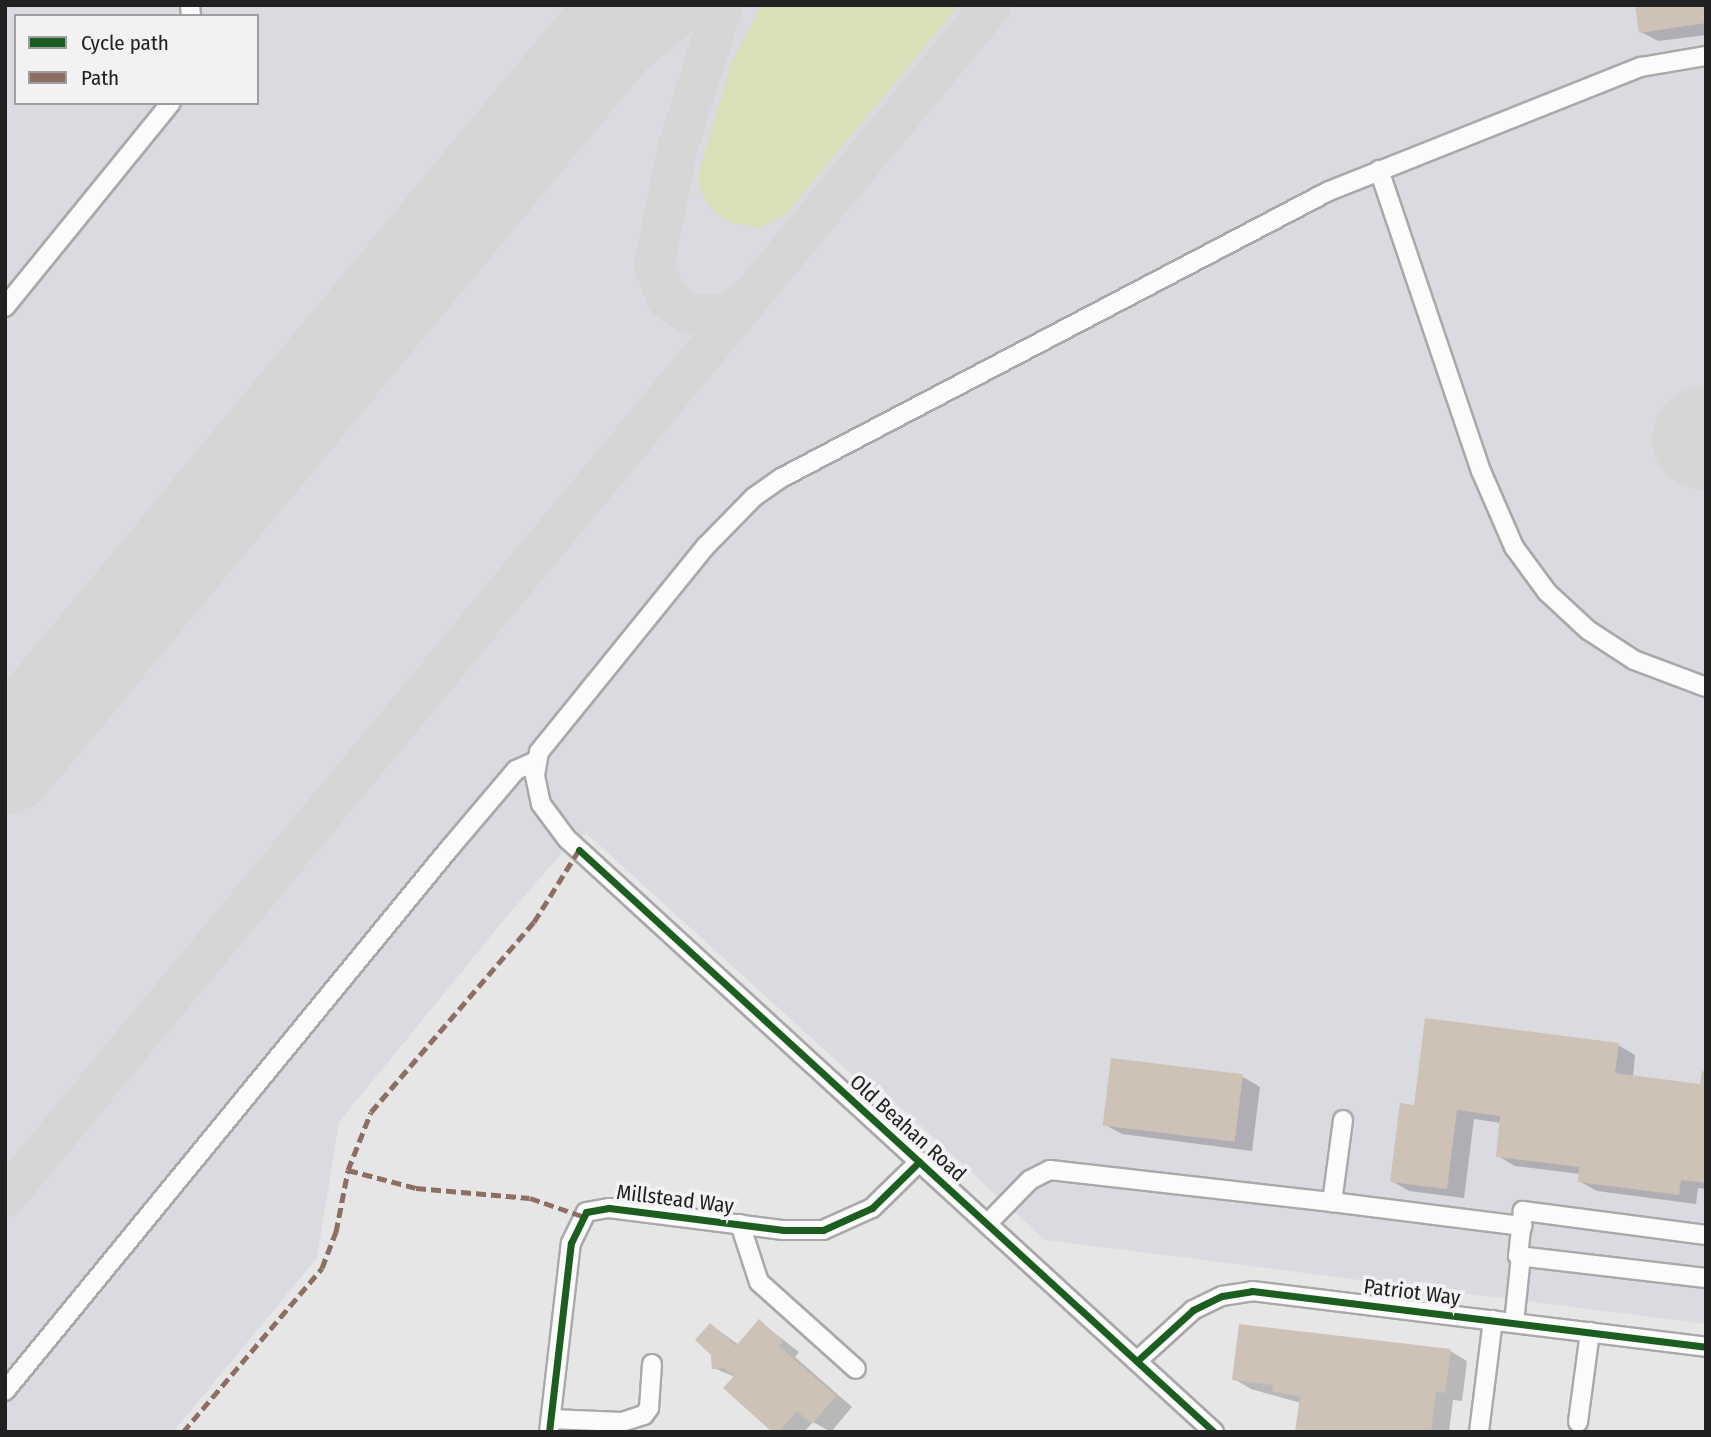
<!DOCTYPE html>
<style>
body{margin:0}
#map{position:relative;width:1711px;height:1437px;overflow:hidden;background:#e6e6e7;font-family:"Fira Sans Condensed",sans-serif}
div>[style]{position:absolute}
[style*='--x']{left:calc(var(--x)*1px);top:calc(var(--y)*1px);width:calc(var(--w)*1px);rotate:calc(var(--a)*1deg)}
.built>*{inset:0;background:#dadae1}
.green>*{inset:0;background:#dadfb7}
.shadow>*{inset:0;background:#0003}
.taxiway>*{height:40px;margin:-20px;padding:0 20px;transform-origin:20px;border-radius:20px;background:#d6d6d7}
.runway>*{height:103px;margin:-51.5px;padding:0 51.5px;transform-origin:51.5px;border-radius:51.5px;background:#d6d6d7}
.building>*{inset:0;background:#cec1b6;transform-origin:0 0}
.roads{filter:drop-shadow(2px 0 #a9a9aa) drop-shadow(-2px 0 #a9a9aa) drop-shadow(0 2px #a9a9aa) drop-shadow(0 -2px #a9a9aa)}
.minor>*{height:18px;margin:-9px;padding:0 9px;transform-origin:9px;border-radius:9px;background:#fbfbfb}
.quiet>*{height:5px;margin-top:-2.5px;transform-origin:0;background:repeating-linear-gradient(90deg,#8d6e63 0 10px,transparent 0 15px)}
.cycleway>*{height:7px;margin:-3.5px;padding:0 3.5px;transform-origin:3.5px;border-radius:3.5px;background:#1b5e20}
span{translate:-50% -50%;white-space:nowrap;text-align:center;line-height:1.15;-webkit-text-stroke:7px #f2f2f5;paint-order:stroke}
.street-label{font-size:21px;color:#212122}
.frame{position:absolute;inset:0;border:7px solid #212122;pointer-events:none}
.legend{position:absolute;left:14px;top:14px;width:245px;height:91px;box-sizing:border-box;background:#f2f2f5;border:2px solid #9e9ea1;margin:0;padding:9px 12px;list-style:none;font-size:21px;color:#212122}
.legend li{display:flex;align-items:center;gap:14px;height:35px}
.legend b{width:35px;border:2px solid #9e9ea1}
</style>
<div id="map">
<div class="built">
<i style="clip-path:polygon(evenodd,5px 5px,1706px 5px,1706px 1324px,1045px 1240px,877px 1086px,871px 1092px,586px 833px,561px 854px,508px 915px,339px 1122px,317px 1258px,173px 1432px,5px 1432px,5px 5px,16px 16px,257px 16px,257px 103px,16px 103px,16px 16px)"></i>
</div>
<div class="green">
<i style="clip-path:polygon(762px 5px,959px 5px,785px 215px,759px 228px,730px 222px,711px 209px,701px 192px,699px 173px,731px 64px)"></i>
</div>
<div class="shadow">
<i style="clip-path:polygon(1706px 5px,1706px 35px,1658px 41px,1641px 32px)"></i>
<i style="clip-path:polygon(1618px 1045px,1635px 1055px,1633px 1077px,1702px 1086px,1706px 1073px,1706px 1189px,1698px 1188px,1696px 1204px,1597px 1191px,1579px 1181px,1580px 1174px,1515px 1166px,1498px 1156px,1501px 1123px,1474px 1119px,1464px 1198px,1409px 1191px,1392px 1181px,1416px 1107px)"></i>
<i style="clip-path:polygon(1243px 1077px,1260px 1087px,1252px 1151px,1122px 1134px,1104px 1124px)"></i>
<i style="clip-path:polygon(760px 1322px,799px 1352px,795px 1357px,852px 1407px,831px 1432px,813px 1422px,804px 1432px,774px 1432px,735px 1377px,714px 1368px,711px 1325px,739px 1345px)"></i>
<i style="clip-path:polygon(1450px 1351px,1467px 1361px,1462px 1401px,1453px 1400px,1449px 1432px,1297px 1432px,1301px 1403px,1251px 1389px,1234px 1379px)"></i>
</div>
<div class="taxiway">
<i style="--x:723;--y:5;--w:148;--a:107.7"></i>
<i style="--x:678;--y:146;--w:122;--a:101.3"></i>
<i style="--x:654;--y:266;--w:35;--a:68"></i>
<i style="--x:667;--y:299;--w:27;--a:33"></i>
<i style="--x:690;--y:314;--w:32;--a:2"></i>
<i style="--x:722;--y:315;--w:29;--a:-31"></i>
<i style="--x:435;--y:243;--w:187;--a:-45.9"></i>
<i style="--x:565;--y:109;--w:166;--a:-38.9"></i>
<i style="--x:5;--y:1198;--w:1548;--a:-50.4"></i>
</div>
<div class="runway">
<i style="--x:1703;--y:438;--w:3;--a:0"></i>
<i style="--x:5;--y:762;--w:983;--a:-50.37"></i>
</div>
<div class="building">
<i style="clip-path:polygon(1635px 5px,1706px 5px,1706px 23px,1639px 33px)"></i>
<i style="clip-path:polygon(1425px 1018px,1619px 1043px,1615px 1073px,1700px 1084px,1702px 1071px,1706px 1072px,1706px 1183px,1681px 1180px,1679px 1195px,1578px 1182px,1579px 1167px,1496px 1157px,1500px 1116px,1457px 1110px,1447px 1189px,1390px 1182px,1400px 1103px,1414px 1105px)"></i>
<i style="left:1111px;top:1058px;width:133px;height:68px;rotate:7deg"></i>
<i style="clip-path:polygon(759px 1319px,783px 1341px,779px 1346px,836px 1396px,812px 1424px,797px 1411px,779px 1432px,772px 1432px,723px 1388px,734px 1376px,724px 1368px,712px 1369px,711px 1355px,695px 1340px,710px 1323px,736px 1346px)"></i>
<i style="clip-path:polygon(1239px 1324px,1451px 1349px,1445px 1393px,1436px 1392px,1431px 1432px,1295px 1432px,1300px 1396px,1272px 1392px,1273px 1385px,1232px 1380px)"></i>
</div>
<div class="roads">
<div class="minor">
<i style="--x:190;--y:5;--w:11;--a:85"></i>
<i style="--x:1379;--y:170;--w:318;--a:71.3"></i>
<i style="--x:1481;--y:471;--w:83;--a:66.5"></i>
<i style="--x:1514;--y:547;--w:56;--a:53.7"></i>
<i style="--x:1547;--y:592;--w:56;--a:42.8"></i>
<i style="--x:1588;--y:630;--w:55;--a:33.1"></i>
<i style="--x:1634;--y:660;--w:77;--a:20.6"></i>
<i style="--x:5;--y:307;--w:263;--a:-50.9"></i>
<i style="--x:1343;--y:1120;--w:83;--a:97.6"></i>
<i style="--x:1332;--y:1202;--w:192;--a:7.2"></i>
<i style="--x:740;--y:1224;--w:61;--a:71.9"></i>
<i style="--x:759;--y:1282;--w:130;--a:41.9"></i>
<i style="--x:987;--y:1224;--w:62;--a:-45.7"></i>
<i style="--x:1030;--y:1180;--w:22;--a:-27"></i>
<i style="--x:1050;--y:1170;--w:284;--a:6.5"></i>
<i style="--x:1706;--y:1235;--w:185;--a:-172.5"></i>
<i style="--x:1523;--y:1211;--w:45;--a:96.3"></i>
<i style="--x:1518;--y:1256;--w:189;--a:6.7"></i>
<i style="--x:1514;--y:1323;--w:67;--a:-84"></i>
<i style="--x:1137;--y:1361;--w:76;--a:-42.3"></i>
<i style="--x:1193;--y:1310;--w:32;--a:-26"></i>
<i style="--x:1222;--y:1296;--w:30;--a:-9"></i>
<i style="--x:1252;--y:1291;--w:457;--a:7"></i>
<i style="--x:5;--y:1391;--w:701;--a:-50.68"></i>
<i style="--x:449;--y:849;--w:104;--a:-49.7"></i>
<i style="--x:516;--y:770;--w:22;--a:-24"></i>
<i style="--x:551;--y:1419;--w:71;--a:2.4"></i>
<i style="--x:622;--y:1422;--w:23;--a:-18"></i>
<i style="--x:644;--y:1415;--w:9;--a:-54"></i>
<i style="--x:649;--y:1408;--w:44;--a:-86.1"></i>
<i style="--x:1578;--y:1422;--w:91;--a:-82.4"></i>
<i style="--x:549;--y:1432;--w:190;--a:-83.4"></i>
<i style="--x:571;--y:1243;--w:34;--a:-64"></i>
<i style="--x:586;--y:1212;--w:23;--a:-10"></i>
<i style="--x:609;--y:1208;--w:176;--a:7.2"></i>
<i style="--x:784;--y:1230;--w:39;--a:0"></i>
<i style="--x:823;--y:1230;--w:54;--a:-24.2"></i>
<i style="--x:872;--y:1208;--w:66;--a:-44.4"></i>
<i style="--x:1214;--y:1432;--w:878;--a:-137.49"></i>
<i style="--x:567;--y:839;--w:44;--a:-126.6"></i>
<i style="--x:541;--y:804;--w:30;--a:-102"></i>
<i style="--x:535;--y:775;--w:23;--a:-80"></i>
<i style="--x:539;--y:752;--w:265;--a:-51"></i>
<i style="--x:706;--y:546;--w:69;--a:-45.6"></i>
<i style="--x:754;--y:497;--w:35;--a:-35"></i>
<i style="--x:783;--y:477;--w:616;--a:-27.65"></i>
<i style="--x:1329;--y:191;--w:336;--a:-21.7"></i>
<i style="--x:1641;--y:67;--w:66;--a:-9.6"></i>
<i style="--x:1479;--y:1432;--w:113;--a:-82.9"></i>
</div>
</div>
<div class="quiet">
<i style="--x:348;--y:1170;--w:70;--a:14.8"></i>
<i style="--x:416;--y:1188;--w:114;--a:5"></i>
<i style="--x:530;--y:1198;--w:55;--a:19.1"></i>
<i style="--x:183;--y:1432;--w:215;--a:-49.7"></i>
<i style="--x:322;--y:1268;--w:39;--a:-69"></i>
<i style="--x:336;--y:1232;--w:63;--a:-79"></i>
<i style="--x:348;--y:1170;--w:62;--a:-68.4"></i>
<i style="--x:371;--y:1112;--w:250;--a:-49.4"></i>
<i style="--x:534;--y:922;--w:85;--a:-58"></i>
</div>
<div class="cycleway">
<i style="--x:579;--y:850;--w:861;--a:42.51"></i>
<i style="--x:1137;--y:1361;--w:76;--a:-42.3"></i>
<i style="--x:1193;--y:1310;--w:32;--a:-26"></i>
<i style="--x:1222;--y:1296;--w:30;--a:-9"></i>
<i style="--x:1252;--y:1291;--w:457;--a:7"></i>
<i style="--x:549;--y:1432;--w:190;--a:-83.4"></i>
<i style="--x:571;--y:1243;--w:34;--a:-64"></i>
<i style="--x:586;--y:1212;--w:23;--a:-10"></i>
<i style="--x:609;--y:1208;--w:176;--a:7.2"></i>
<i style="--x:784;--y:1230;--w:39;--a:0"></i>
<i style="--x:823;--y:1230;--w:54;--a:-24.2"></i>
<i style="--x:872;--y:1208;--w:66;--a:-44.4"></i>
</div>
<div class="street-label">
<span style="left:908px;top:1128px;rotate:42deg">Old Beahan Road</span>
<span style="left:675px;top:1199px;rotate:7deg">Millstead Way</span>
<span style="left:1412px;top:1292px;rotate:7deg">Patriot Way</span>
</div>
<div class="frame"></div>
<ul class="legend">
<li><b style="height:9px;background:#1b5e20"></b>Cycle path</li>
<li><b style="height:9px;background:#8d6e63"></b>Path</li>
</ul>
</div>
